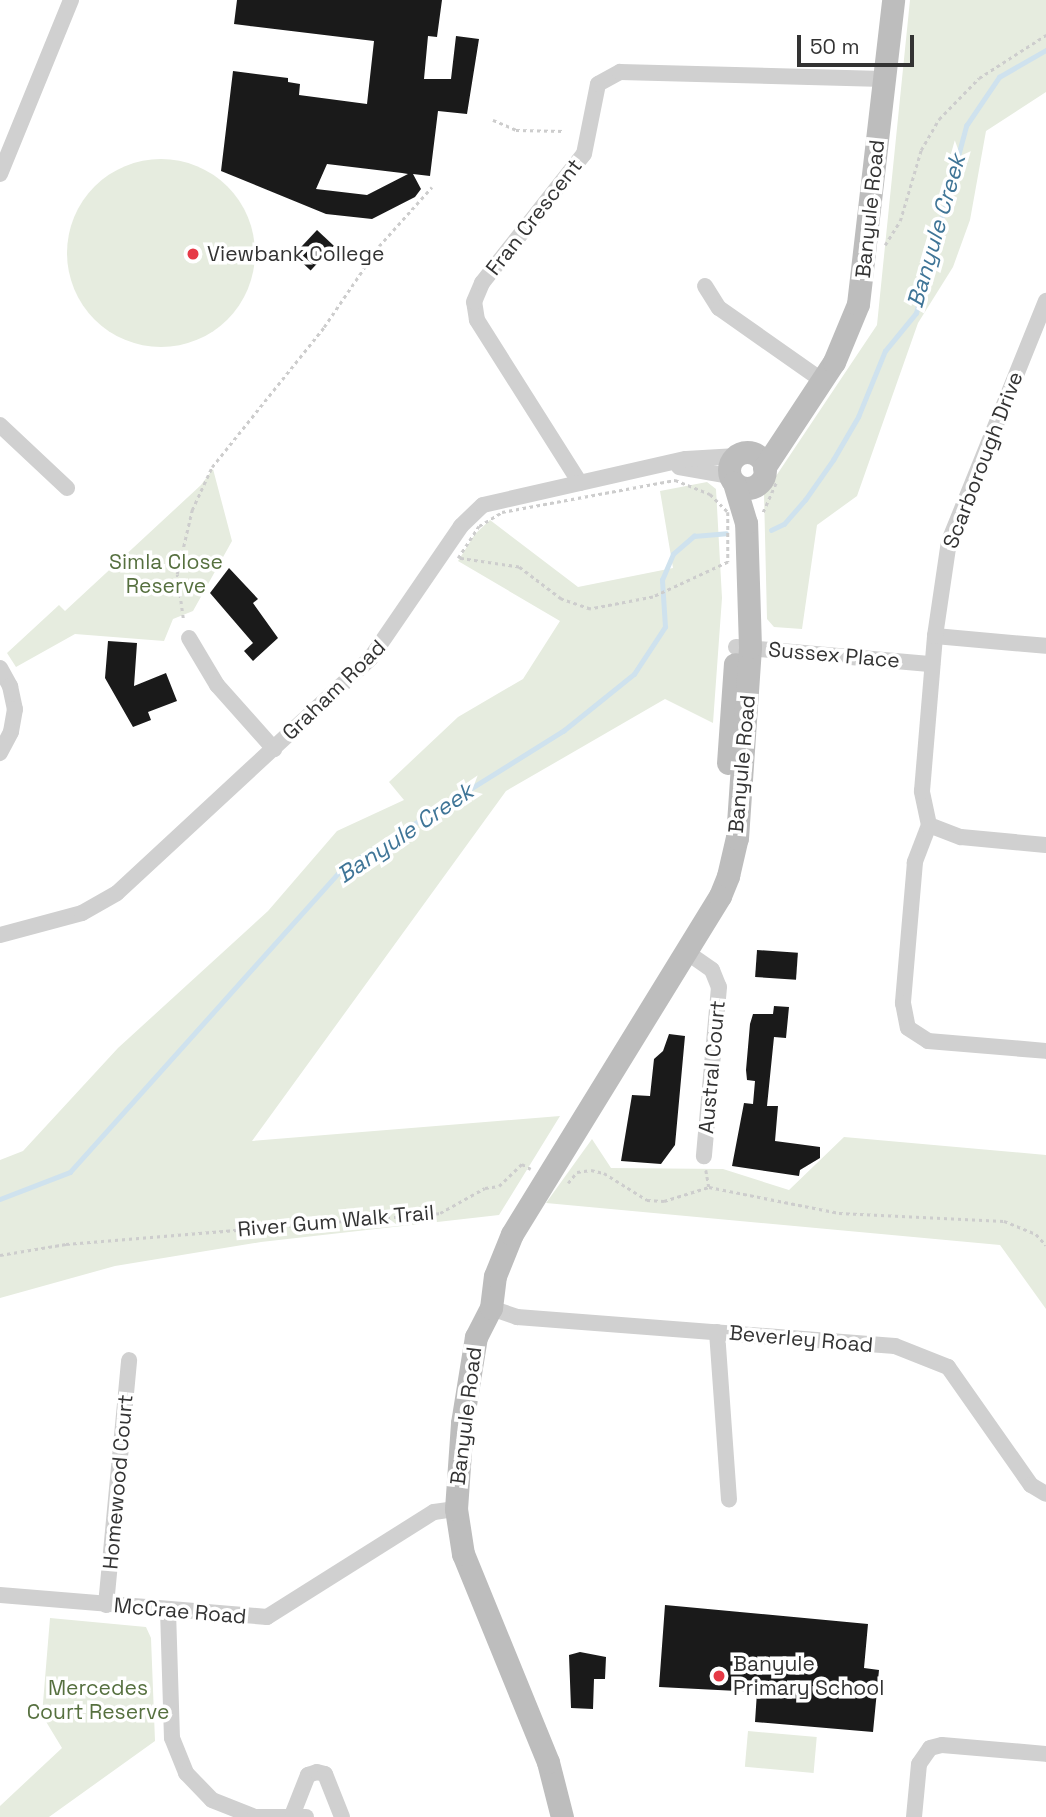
<!DOCTYPE html>
<style>
body{margin:0}
#map{position:relative;width:1046px;height:1817px;overflow:hidden;background:#fff;font-family:"Space Grotesk",sans-serif}
div>[style]{position:absolute}
[style*='--x']{left:calc(var(--x)*1px);top:calc(var(--y)*1px);width:calc(var(--w)*1px);rotate:calc(var(--a)*1deg)}
.green>*{inset:0;background:#e6ecdf;transform-origin:0 0}
.round{border-radius:50%}
.stream>*{height:4.5px;margin:-2.25px;padding:0 2.25px;transform-origin:2.25px;border-radius:2.25px;background:#cfe2ee}
.building>*{inset:0;background:#1a1a1a;transform-origin:0 0}
.path>*{height:2.5px;margin-top:-1.25px;transform-origin:0;background:repeating-linear-gradient(90deg,#cdcdcd 0 3.5px,transparent 0 7px)}
.street>*{height:16px;margin:-8px;padding:0 8px;transform-origin:8px;border-radius:8px;background:#d0d0d0}
.secondary>*{height:23px;margin:-11.5px;padding:0 11.5px;transform-origin:11.5px;border-radius:11.5px;background:#bdbdbd}
.secondary>.ring{margin:-11.5px;padding:0;box-sizing:content-box;background:none;border:23px solid #bdbdbd;border-radius:50%}
.dots>*{width:19px;height:19px;translate:-50% -50%;box-sizing:border-box;border:4px solid #fff;border-radius:50%}
span{translate:-50% -50%;white-space:nowrap;text-align:center;line-height:1.15;-webkit-text-stroke:7px #fff;paint-order:stroke}
.street-label{font-size:21px;color:#333}
.poi-label{font-size:21px;color:#333}
.left{translate:0 -50%;text-align:left}
.park-label{font-size:21px;color:#56703f}
.water-label{font-size:23px;color:#3f7597;font-style:italic}
.scale{position:absolute;left:797px;top:35px;width:117px;height:32px;box-sizing:border-box;border:4px solid #333;border-top:0;padding-left:9px;font-size:21px;line-height:24px;white-space:nowrap;color:#333;-webkit-text-stroke:5px #fff;paint-order:stroke}
</style>
<div id="map">
<div class="green">
<i style="clip-path:polygon(910px 0,1046px 0,1046px 92px,986px 131px,970px 220px,953px 267px,918px 323px,857px 496px,817px 525px,802px 629px,774px 627px,767px 619px,764px 494px,877px 325px)"></i>
<i class="round" style="left:67px;top:159px;width:188px;height:188px"></i>
<i style="clip-path:polygon(213px 469px,232px 541px,193px 611px,173px 619px,164px 641px,75px 634px,16px 667px,7px 653px,59px 605px,65px 611px,201px 485px)"></i>
<i style="clip-path:polygon(707px 482px,716px 489px,722px 598px,713px 723px,665px 699px,506px 791px,252px 1141px,560px 1116px,499px 1215px,261px 1242px,115px 1266px,0 1298px,0 1160px,23px 1151px,118px 1048px,268px 911px,337px 831px,404px 800px,389px 782px,458px 717px,523px 679px,560px 621px,458px 561px,475px 534px,490px 520px,578px 587px,673px 568px,660px 491px)"></i>
<i style="clip-path:polygon(844px 1137px,1046px 1155px,1046px 1309px,1000px 1245px,546px 1203px,592px 1139px,611px 1168px,723px 1169px,789px 1190px)"></i>
<i style="clip-path:polygon(50px 1618px,146px 1627px,151px 1638px,155px 1741px,49px 1817px,0 1817px,0 1806px,62px 1748px,42px 1715px)"></i>
<i style="left:748px;top:1731px;width:69px;height:36px;rotate:5deg"></i>
</div>
<div class="stream">
<i style="--x:771;--y:530;--w:14;--a:-25"></i>
<i style="--x:784;--y:524;--w:32;--a:-49"></i>
<i style="--x:805;--y:500;--w:49;--a:-55"></i>
<i style="--x:833;--y:460;--w:50;--a:-59.8"></i>
<i style="--x:858;--y:417;--w:71;--a:-67.8"></i>
<i style="--x:885;--y:351;--w:49;--a:-50.8"></i>
<i style="--x:916;--y:313;--w:194;--a:-75"></i>
<i style="--x:966;--y:126;--w:59;--a:-56"></i>
<i style="--x:999;--y:77;--w:54;--a:-29.9"></i>
<i style="--x:0;--y:1199;--w:75;--a:-21.1"></i>
<i style="--x:70;--y:1172;--w:407;--a:-48.1"></i>
<i style="--x:342;--y:869;--w:261;--a:-32"></i>
<i style="--x:563;--y:731;--w:91;--a:-38.8"></i>
<i style="--x:634;--y:674;--w:56;--a:-56.6"></i>
<i style="--x:665;--y:627;--w:47;--a:-93.7"></i>
<i style="--x:662;--y:580;--w:28;--a:-67"></i>
<i style="--x:673;--y:554;--w:28;--a:-41"></i>
<i style="--x:694;--y:536;--w:32;--a:-5"></i>
</div>
<div class="building">
<i style="clip-path:polygon(evenodd,237px 0,442px 0,437px 37px,428px 36px,424px 79px,451px 79px,456px 36px,479px 39px,467px 114px,438px 111px,430px 176px,413px 174px,421px 189px,415px 197px,372px 219px,326px 214px,221px 171px,233px 71px,288px 78px,288px 82px,300px 84px,299px 95px,367px 104px,374px 41px,234px 24px,237px 0,327px 164px,402px 173px,408px 174px,367px 195px,316px 189px,327px 164px)"></i>
<i style="left:317px;top:230px;width:23px;height:34px;rotate:43deg"></i>
<i style="clip-path:polygon(229px 568px,258px 599px,253px 603px,278px 638px,253px 661px,244px 651px,253px 643px,210px 593px)"></i>
<i style="clip-path:polygon(108px 641px,137px 643px,134px 686px,166px 673px,177px 701px,148px 712px,151px 720px,133px 727px,105px 678px)"></i>
<i style="left:757px;top:950px;width:41px;height:27px;rotate:4deg"></i>
<i style="clip-path:polygon(774px 1006px,789px 1007px,786px 1038px,774px 1037px,767px 1106px,778px 1106px,775px 1141px,820px 1147px,820px 1158px,800px 1170px,799px 1176px,732px 1166px,744px 1103px,753px 1104px,755px 1081px,747px 1080px,746px 1070px,750px 1024px,753px 1014px,773px 1014px)"></i>
<i style="clip-path:polygon(669px 1034px,685px 1036px,675px 1145px,661px 1164px,621px 1161px,632px 1095px,650px 1096px,654px 1059px,663px 1051px)"></i>
<i style="clip-path:polygon(665px 1605px,868px 1624px,864px 1668px,879px 1670px,873px 1732px,755px 1722px,757px 1692px,659px 1687px)"></i>
<i style="clip-path:polygon(580px 1652px,606px 1657px,605px 1679px,594px 1679px,593px 1709px,571px 1708px,569px 1655px)"></i>
</div>
<div class="path">
<i style="--x:493;--y:120;--w:25;--a:23"></i>
<i style="--x:516;--y:130;--w:48;--a:1.2"></i>
<i style="--x:885;--y:245;--w:28;--a:-58"></i>
<i style="--x:900;--y:221;--w:74;--a:-73.5"></i>
<i style="--x:921;--y:150;--w:36;--a:-60"></i>
<i style="--x:939;--y:119;--w:57;--a:-45.7"></i>
<i style="--x:979;--y:78;--w:80;--a:-32.7"></i>
<i style="--x:675;--y:480;--w:38;--a:22"></i>
<i style="--x:710;--y:494;--w:25;--a:45"></i>
<i style="--x:728;--y:512;--w:50;--a:90"></i>
<i style="--x:728;--y:562;--w:83;--a:155"></i>
<i style="--x:653;--y:597;--w:64;--a:169.2"></i>
<i style="--x:590;--y:609;--w:31;--a:-161"></i>
<i style="--x:561;--y:599;--w:53;--a:-142.7"></i>
<i style="--x:519;--y:567;--w:62;--a:-171.6"></i>
<i style="--x:458;--y:558;--w:38;--a:-57"></i>
<i style="--x:479;--y:526;--w:27;--a:-31"></i>
<i style="--x:502;--y:512;--w:176;--a:-10.5"></i>
<i style="--x:763;--y:512;--w:32;--a:-66"></i>
<i style="--x:183;--y:618;--w:44;--a:-97.8"></i>
<i style="--x:177;--y:574;--w:66;--a:-76.8"></i>
<i style="--x:192;--y:510;--w:47;--a:-65.1"></i>
<i style="--x:212;--y:467;--w:179;--a:-51.3"></i>
<i style="--x:324;--y:327;--w:98;--a:-55.8"></i>
<i style="--x:379;--y:246;--w:79;--a:-48.1"></i>
<i style="--x:706;--y:1170;--w:17;--a:80"></i>
<i style="--x:568;--y:1183;--w:14;--a:-51"></i>
<i style="--x:577;--y:1172;--w:14;--a:-8"></i>
<i style="--x:591;--y:1170;--w:13;--a:13"></i>
<i style="--x:604;--y:1173;--w:51;--a:32.1"></i>
<i style="--x:647;--y:1200;--w:17;--a:3"></i>
<i style="--x:664;--y:1201;--w:47;--a:-17.3"></i>
<i style="--x:709;--y:1187;--w:133;--a:11.3"></i>
<i style="--x:839;--y:1213;--w:165;--a:2.8"></i>
<i style="--x:1004;--y:1221;--w:35;--a:22"></i>
<i style="--x:1036;--y:1234;--w:15;--a:48"></i>
<i style="--x:0;--y:1255;--w:67;--a:-9.5"></i>
<i style="--x:66;--y:1244;--w:375;--a:-4.7"></i>
<i style="--x:440;--y:1213;--w:51;--a:-29.1"></i>
<i style="--x:485;--y:1188;--w:14;--a:-8"></i>
<i style="--x:499;--y:1186;--w:32;--a:-44"></i>
<i style="--x:522;--y:1164;--w:10;--a:29"></i>
</div>
<div class="street">
<i style="--x:0;--y:174;--w:188;--a:-67.8"></i>
<i style="--x:705;--y:286;--w:26;--a:58"></i>
<i style="--x:719;--y:308;--w:127;--a:35.1"></i>
<i style="--x:0;--y:425;--w:92;--a:43.2"></i>
<i style="--x:679;--y:467;--w:52;--a:10"></i>
<i style="--x:580;--y:483;--w:193;--a:-122.3"></i>
<i style="--x:477;--y:320;--w:18;--a:-99"></i>
<i style="--x:474;--y:302;--w:21;--a:-67"></i>
<i style="--x:482;--y:283;--w:164;--a:-51.7"></i>
<i style="--x:584;--y:154;--w:71;--a:-78.7"></i>
<i style="--x:598;--y:84;--w:25;--a:-29"></i>
<i style="--x:620;--y:72;--w:264;--a:1.5"></i>
<i style="--x:935;--y:636;--w:111;--a:5.1"></i>
<i style="--x:189;--y:638;--w:55;--a:59.2"></i>
<i style="--x:217;--y:685;--w:86;--a:48.3"></i>
<i style="--x:736;--y:647;--w:197;--a:5"></i>
<i style="--x:0;--y:668;--w:21;--a:61"></i>
<i style="--x:10;--y:686;--w:24;--a:78"></i>
<i style="--x:15;--y:709;--w:23;--a:100"></i>
<i style="--x:11;--y:732;--w:24;--a:118"></i>
<i style="--x:929;--y:825;--w:35;--a:-102"></i>
<i style="--x:922;--y:791;--w:156;--a:-85.2"></i>
<i style="--x:935;--y:636;--w:96;--a:-81.6"></i>
<i style="--x:949;--y:541;--w:259;--a:-68"></i>
<i style="--x:929;--y:825;--w:40;--a:111"></i>
<i style="--x:915;--y:862;--w:142;--a:94.9"></i>
<i style="--x:903;--y:1003;--w:25;--a:79"></i>
<i style="--x:908;--y:1028;--w:24;--a:33"></i>
<i style="--x:928;--y:1041;--w:118;--a:4.8"></i>
<i style="--x:929;--y:825;--w:34;--a:21"></i>
<i style="--x:961;--y:837;--w:85;--a:5.4"></i>
<i style="--x:0;--y:935;--w:85;--a:-15"></i>
<i style="--x:82;--y:913;--w:40;--a:-29.7"></i>
<i style="--x:117;--y:893;--w:345;--a:-42.8"></i>
<i style="--x:370;--y:659;--w:161;--a:-55.6"></i>
<i style="--x:461;--y:526;--w:30;--a:-44"></i>
<i style="--x:483;--y:505;--w:208;--a:-12.8"></i>
<i style="--x:686;--y:459;--w:51;--a:-3.4"></i>
<i style="--x:685;--y:951;--w:33;--a:35"></i>
<i style="--x:712;--y:970;--w:18;--a:68"></i>
<i style="--x:719;--y:987;--w:170;--a:95.1"></i>
<i style="--x:491;--y:1308;--w:28;--a:19"></i>
<i style="--x:517;--y:1317;--w:379;--a:4.4"></i>
<i style="--x:895;--y:1346;--w:57;--a:21.6"></i>
<i style="--x:948;--y:1367;--w:144;--a:54.9"></i>
<i style="--x:1031;--y:1485;--w:17;--a:31"></i>
<i style="--x:717;--y:1332;--w:168;--a:85.9"></i>
<i style="--x:0;--y:1595;--w:268;--a:4.7"></i>
<i style="--x:267;--y:1617;--w:197;--a:-32.2"></i>
<i style="--x:434;--y:1512;--w:22;--a:-8"></i>
<i style="--x:106;--y:1605;--w:246;--a:-84.6"></i>
<i style="--x:168;--y:1611;--w:127;--a:88.2"></i>
<i style="--x:172;--y:1738;--w:38;--a:68"></i>
<i style="--x:186;--y:1773;--w:37;--a:46"></i>
<i style="--x:212;--y:1800;--w:46;--a:21.6"></i>
<i style="--x:255;--y:1817;--w:51;--a:0"></i>
<i style="--x:293;--y:1813;--w:41;--a:-68.5"></i>
<i style="--x:308;--y:1775;--w:9;--a:-18"></i>
<i style="--x:317;--y:1772;--w:8;--a:14"></i>
<i style="--x:325;--y:1774;--w:46;--a:68.4"></i>
<i style="--x:914;--y:1817;--w:53;--a:-84.6"></i>
<i style="--x:919;--y:1764;--w:19;--a:-55"></i>
<i style="--x:930;--y:1748;--w:12;--a:-14"></i>
<i style="--x:942;--y:1745;--w:104;--a:4.9"></i>
</div>
<div class="secondary">
<i class="ring" style="left:729px;top:452px;width:13px;height:13px"></i>
<i style="--x:764;--y:468;--w:127;--a:-56.6"></i>
<i style="--x:834;--y:362;--w:63;--a:-67.5"></i>
<i style="--x:858;--y:304;--w:306;--a:-83.4"></i>
<i style="--x:728;--y:763;--w:99;--a:-86"></i>
<i style="--x:562;--y:1817;--w:57;--a:-104.3"></i>
<i style="--x:548;--y:1762;--w:225;--a:-112.2"></i>
<i style="--x:463;--y:1554;--w:46;--a:-98.8"></i>
<i style="--x:456;--y:1509;--w:86;--a:-86"></i>
<i style="--x:462;--y:1423;--w:87;--a:-80.8"></i>
<i style="--x:476;--y:1337;--w:33;--a:-63"></i>
<i style="--x:491;--y:1308;--w:32;--a:-83"></i>
<i style="--x:495;--y:1276;--w:45;--a:-68"></i>
<i style="--x:512;--y:1234;--w:397;--a:-58.4"></i>
<i style="--x:720;--y:896;--w:22;--a:-68"></i>
<i style="--x:728;--y:876;--w:39;--a:-77"></i>
<i style="--x:737;--y:838;--w:191;--a:-86.1"></i>
<i style="--x:750;--y:647;--w:124;--a:-91.8"></i>
<i style="--x:746;--y:523;--w:42;--a:-106.7"></i>
</div>
<div class="dots">
<i style="left:193px;top:254px;background:#e63946"></i>
<i style="left:719px;top:1676px;background:#e63946"></i>
</div>
<div class="street-label">
<span style="left:870px;top:209px;rotate:-84deg">Banyule Road</span>
<span style="left:534px;top:217px;rotate:-52deg">Fran Crescent</span>
<span style="left:983px;top:460px;rotate:-69deg">Scarborough Drive</span>
<span style="left:834px;top:655px;rotate:5deg">Sussex Place</span>
<span style="left:334px;top:690px;rotate:-44deg">Graham Road</span>
<span style="left:742px;top:764px;rotate:-85deg">Banyule Road</span>
<span style="left:712px;top:1067px;rotate:-85deg">Austral Court</span>
<span style="left:336px;top:1221px;rotate:-5deg">River Gum Walk Trail</span>
<span style="left:801px;top:1339px;rotate:5deg">Beverley Road</span>
<span style="left:466px;top:1416px;rotate:-83deg">Banyule Road</span>
<span style="left:118px;top:1482px;rotate:-85deg">Homewood Court</span>
<span style="left:180px;top:1611px;rotate:5deg">McCrae Road</span>
</div>
<div class="poi-label">
<span class="left" style="left:207px;top:254px">Viewbank College</span>
<span class="left" style="left:733px;top:1676px">Banyule<br>Primary School</span>
</div>
<div class="park-label">
<span style="left:166px;top:574px">Simla Close<br>Reserve</span>
<span style="left:98px;top:1700px">Mercedes<br>Court Reserve</span>
</div>
<div class="water-label">
<span style="left:936px;top:231px;rotate:-74deg">Banyule Creek</span>
<span style="left:405px;top:833px;rotate:-34deg">Banyule Creek</span>
</div>
<div class="scale">50 m</div>
</div>
